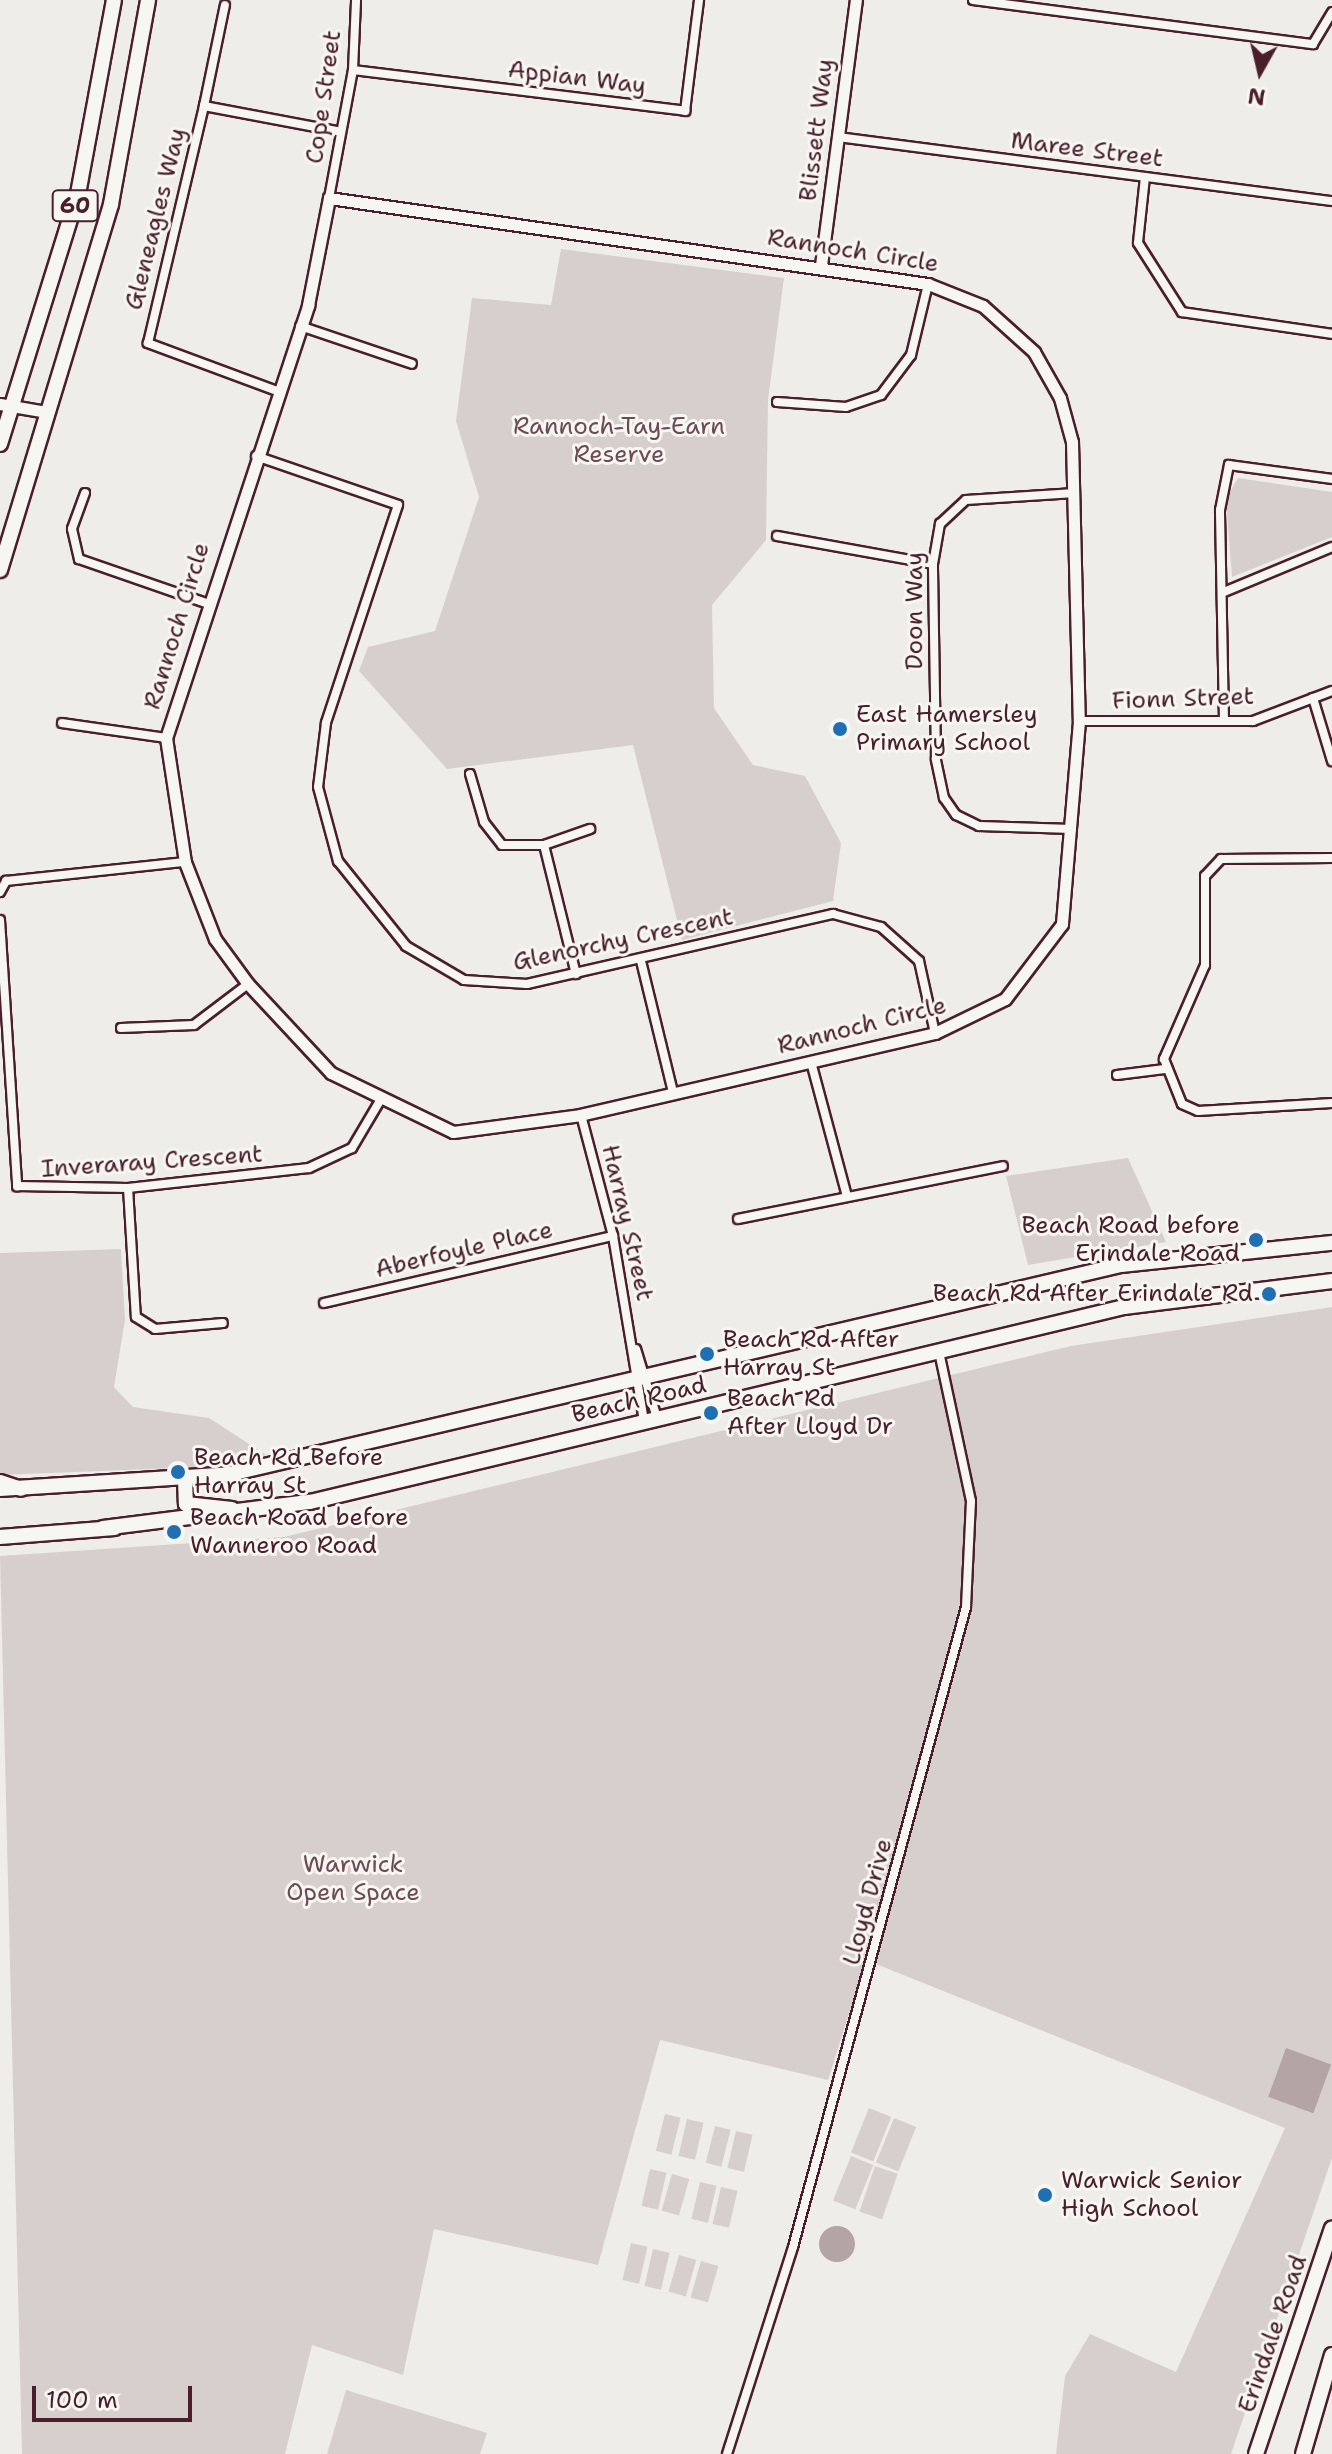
<!DOCTYPE html>
<style>
body{margin:0}
#map{position:relative;width:1332px;height:2454px;overflow:hidden;background:#efedea;font-family:"Shantell Sans",sans-serif}
div>[style]{position:absolute}
[style*='--x']{left:calc(var(--x)*1px);top:calc(var(--y)*1px);width:calc(var(--w)*1px);rotate:calc(var(--a)*1deg)}
.green>*{inset:0;background:#d7cfce;transform-origin:0 0}
.water>*{inset:0;background:#b4a4a5;transform-origin:0 0}
.round{border-radius:50%}
.roads{filter:drop-shadow(2px 0 #4a1f2b) drop-shadow(-2px 0 #4a1f2b) drop-shadow(0 2px #4a1f2b) drop-shadow(0 -2px #4a1f2b)}
.minor>*{height:8px;margin:-4px;padding:0 4px;transform-origin:4px;border-radius:4px;background:#f6f6f2}
.tertiary>*{height:11px;margin:-5.5px;padding:0 5.5px;transform-origin:5.5px;border-radius:5.5px;background:#f6f6f2}
.primary>*{height:14px;margin:-7px;padding:0 7px;transform-origin:7px;border-radius:7px;background:#f6f6f2}
.trunk>*{height:14px;margin:-7px;padding:0 7px;transform-origin:7px;border-radius:7px;background:#f6f6f2}
.dots>*{width:22px;height:22px;translate:-50% -50%;box-sizing:border-box;border:4px solid #f6f6f2;border-radius:50%}
span{translate:-50% -50%;white-space:nowrap;text-align:center;line-height:1.15;-webkit-text-stroke:6px #f6f6f2;paint-order:stroke}
.shield-label span{padding:2px 6px;background:#f6f6f2;border:2px solid;border-radius:6px;-webkit-text-stroke-width:0}
.shield-label{font-size:22px;color:#4a1f2b;font-weight:700}
.street-label{font-size:24px;color:#4a1f2b}
.park-label{font-size:24px;color:#6d4b54}
.poi-label{font-size:24px;color:#4a1f2b}
.left{translate:0 -50%;text-align:left}
.right{translate:-100% -50%;text-align:right}
.north{position:absolute;left:1220px;top:32px;width:80px;height:80px;-webkit-text-stroke:6px #f6f6f2;paint-order:stroke;rotate:188deg;font-size:22px;font-weight:700;line-height:32px;text-align:center;color:#4a1f2b}
.north::after{content:'';display:block;margin:auto;width:28px;height:36px;background:#4a1f2b;clip-path:polygon(50% 0,100% 100%,50% 72%,0 100%)}
.scale{position:absolute;left:32px;top:2386px;width:160px;height:36px;box-sizing:border-box;border:4px solid #4a1f2b;border-top:0;padding-left:10px;font-size:24px;line-height:28px;white-space:nowrap;color:#4a1f2b;-webkit-text-stroke:6px #f6f6f2;paint-order:stroke}
</style>
<div id="map">
<div class="green">
<i style="clip-path:polygon(561px 249px,784px 278px,768px 400px,766px 540px,712px 605px,714px 708px,753px 765px,805px 776px,841px 843px,833px 901px,682px 940px,633px 745px,447px 769px,359px 671px,368px 647px,435px 631px,479px 497px,456px 421px,472px 298px,551px 305px)"></i>
<i style="clip-path:polygon(1238px 478px,1332px 492px,1332px 537px,1232px 577px,1226px 499px)"></i>
<i style="clip-path:polygon(1128px 1158px,1166px 1242px,1028px 1265px,1006px 1176px)"></i>
<i style="clip-path:polygon(121px 1249px,125px 1320px,114px 1387px,133px 1407px,209px 1418px,266px 1455px,227px 1466px,0 1475px,0 1253px)"></i>
<i style="clip-path:polygon(1332px 1307px,1332px 2158px,1231px 2454px,1056px 2454px,1065px 2376px,1090px 2334px,1176px 2372px,1285px 2128px,866px 1960px,828px 2080px,660px 2040px,598px 2265px,434px 2229px,403px 2375px,312px 2345px,285px 2454px,22px 2454px,0 1556px,284px 1537px,1071px 1346px)"></i>
<i style="left:869px;top:2108px;width:24px;height:48px;rotate:22deg"></i>
<i style="left:665px;top:2114px;width:16px;height:38px;rotate:14deg"></i>
<i style="left:894px;top:2118px;width:24px;height:48px;rotate:22deg"></i>
<i style="left:687px;top:2119px;width:17px;height:38px;rotate:13deg"></i>
<i style="left:715px;top:2126px;width:16px;height:38px;rotate:14deg"></i>
<i style="left:736px;top:2131px;width:17px;height:38px;rotate:13deg"></i>
<i style="left:851px;top:2156px;width:24px;height:48px;rotate:22deg"></i>
<i style="left:875px;top:2166px;width:24px;height:48px;rotate:19deg"></i>
<i style="left:650px;top:2169px;width:17px;height:38px;rotate:13deg"></i>
<i style="left:672px;top:2174px;width:18px;height:38px;rotate:16deg"></i>
<i style="left:700px;top:2182px;width:17px;height:38px;rotate:13deg"></i>
<i style="left:721px;top:2187px;width:17px;height:38px;rotate:13deg"></i>
<i style="left:631px;top:2243px;width:17px;height:38px;rotate:13deg"></i>
<i style="left:653px;top:2249px;width:17px;height:38px;rotate:13deg"></i>
<i style="left:679px;top:2255px;width:18px;height:38px;rotate:16deg"></i>
<i style="left:701px;top:2261px;width:18px;height:38px;rotate:16deg"></i>
<i style="clip-path:polygon(346px 2390px,487px 2433px,480px 2454px,327px 2454px)"></i>
</div>
<div class="water">
<i style="left:1286px;top:2048px;width:48px;height:52px;rotate:20deg"></i>
<i class="round" style="left:819px;top:2226px;width:36px;height:36px"></i>
</div>
<div class="roads">
<div class="minor">
<i style="--x:973;--y:0;--w:343;--a:7.4"></i>
<i style="--x:1313;--y:44;--w:37;--a:-59"></i>
<i style="--x:353;--y:70;--w:335;--a:7"></i>
<i style="--x:685;--y:111;--w:112;--a:-82.8"></i>
<i style="--x:204;--y:106;--w:103;--a:-78.3"></i>
<i style="--x:838;--y:137;--w:498;--a:7.4"></i>
<i style="--x:1145;--y:177;--w:66;--a:96.1"></i>
<i style="--x:1138;--y:243;--w:82;--a:57.5"></i>
<i style="--x:1182;--y:312;--w:152;--a:8.3"></i>
<i style="--x:329;--y:198;--w:130;--a:-79.4"></i>
<i style="--x:353;--y:70;--w:70;--a:-87.5"></i>
<i style="--x:300;--y:326;--w:118;--a:18.7"></i>
<i style="--x:277;--y:391;--w:138;--a:-159.6"></i>
<i style="--x:148;--y:343;--w:244;--a:-76.7"></i>
<i style="--x:204;--y:106;--w:139;--a:10.7"></i>
<i style="--x:777;--y:402;--w:69;--a:4.1"></i>
<i style="--x:846;--y:407;--w:37;--a:-19"></i>
<i style="--x:881;--y:395;--w:50;--a:-53.1"></i>
<i style="--x:911;--y:355;--w:73;--a:-76.5"></i>
<i style="--x:256;--y:456;--w:150;--a:19"></i>
<i style="--x:398;--y:505;--w:230;--a:108.3"></i>
<i style="--x:326;--y:723;--w:64;--a:97.1"></i>
<i style="--x:318;--y:787;--w:77;--a:74.9"></i>
<i style="--x:338;--y:861;--w:109;--a:51.3"></i>
<i style="--x:406;--y:946;--w:67;--a:30.4"></i>
<i style="--x:464;--y:980;--w:63;--a:3.6"></i>
<i style="--x:527;--y:984;--w:314;--a:-12.9"></i>
<i style="--x:833;--y:914;--w:50;--a:15.2"></i>
<i style="--x:881;--y:927;--w:51;--a:41.8"></i>
<i style="--x:919;--y:961;--w:74;--a:77.5"></i>
<i style="--x:85;--y:493;--w:38;--a:110"></i>
<i style="--x:72;--y:529;--w:31;--a:77"></i>
<i style="--x:79;--y:559;--w:134;--a:19.1"></i>
<i style="--x:777;--y:536;--w:158;--a:10.2"></i>
<i style="--x:1224;--y:592;--w:117;--a:-22.6"></i>
<i style="--x:1313;--y:698;--w:66;--a:73.2"></i>
<i style="--x:1079;--y:721;--w:174;--a:0"></i>
<i style="--x:1253;--y:721;--w:85;--a:-20.8"></i>
<i style="--x:1224;--y:721;--w:211;--a:-91.1"></i>
<i style="--x:1220;--y:510;--w:46;--a:-78.7"></i>
<i style="--x:1229;--y:465;--w:104;--a:7.7"></i>
<i style="--x:62;--y:723;--w:105;--a:8.2"></i>
<i style="--x:470;--y:774;--w:50;--a:73.7"></i>
<i style="--x:484;--y:822;--w:29;--a:52"></i>
<i style="--x:502;--y:845;--w:42;--a:0"></i>
<i style="--x:544;--y:845;--w:49;--a:-19.2"></i>
<i style="--x:1072;--y:829;--w:93;--a:-178.2"></i>
<i style="--x:979;--y:826;--w:25;--a:-154"></i>
<i style="--x:956;--y:815;--w:21;--a:-125"></i>
<i style="--x:944;--y:798;--w:40;--a:-102"></i>
<i style="--x:936;--y:759;--w:195;--a:-90.9"></i>
<i style="--x:933;--y:564;--w:41;--a:-80.1"></i>
<i style="--x:940;--y:524;--w:35;--a:-43"></i>
<i style="--x:966;--y:500;--w:109;--a:-3.7"></i>
<i style="--x:544;--y:845;--w:133;--a:76.1"></i>
<i style="--x:1332;--y:858;--w:111;--a:179.5"></i>
<i style="--x:1221;--y:859;--w:23;--a:133"></i>
<i style="--x:1205;--y:876;--w:89;--a:90"></i>
<i style="--x:1205;--y:965;--w:103;--a:113.6"></i>
<i style="--x:1164;--y:1059;--w:48;--a:68.2"></i>
<i style="--x:1182;--y:1104;--w:17;--a:24"></i>
<i style="--x:1198;--y:1111;--w:134;--a:-3.4"></i>
<i style="--x:0;--y:892;--w:13;--a:-61"></i>
<i style="--x:6;--y:881;--w:180;--a:-6.1"></i>
<i style="--x:0;--y:920;--w:267;--a:86.3"></i>
<i style="--x:17;--y:1186;--w:111;--a:1"></i>
<i style="--x:128;--y:1188;--w:182;--a:-6.3"></i>
<i style="--x:309;--y:1168;--w:47;--a:-24.9"></i>
<i style="--x:352;--y:1148;--w:57;--a:-59.4"></i>
<i style="--x:641;--y:961;--w:135;--a:76.3"></i>
<i style="--x:121;--y:1028;--w:73;--a:-2.4"></i>
<i style="--x:194;--y:1025;--w:68;--a:-37.2"></i>
<i style="--x:811;--y:1062;--w:139;--a:75"></i>
<i style="--x:1117;--y:1075;--w:48;--a:-7.1"></i>
<i style="--x:581;--y:1115;--w:125;--a:75.2"></i>
<i style="--x:613;--y:1236;--w:188;--a:80.5"></i>
<i style="--x:128;--y:1188;--w:129;--a:86.5"></i>
<i style="--x:136;--y:1317;--w:22;--a:32"></i>
<i style="--x:155;--y:1329;--w:68;--a:-5"></i>
<i style="--x:738;--y:1219;--w:270;--a:-11.3"></i>
<i style="--x:324;--y:1303;--w:297;--a:-13.1"></i>
<i style="--x:636;--y:1349;--w:72;--a:73.1"></i>
<i style="--x:727;--y:2454;--w:217;--a:-72.3"></i>
<i style="--x:793;--y:2247;--w:663;--a:-74.87"></i>
<i style="--x:966;--y:1607;--w:106;--a:-87.3"></i>
<i style="--x:971;--y:1501;--w:152;--a:-102.1"></i>
</div>
<div class="tertiary">
<i style="--x:329;--y:198;--w:605;--a:8.17"></i>
<i style="--x:928;--y:284;--w:59;--a:21.8"></i>
<i style="--x:983;--y:306;--w:69;--a:42"></i>
<i style="--x:1034;--y:352;--w:53;--a:60.5"></i>
<i style="--x:1060;--y:398;--w:46;--a:74.7"></i>
<i style="--x:1072;--y:442;--w:279;--a:88.6"></i>
<i style="--x:1079;--y:721;--w:204;--a:94.8"></i>
<i style="--x:1062;--y:924;--w:94;--a:127.2"></i>
<i style="--x:1005;--y:999;--w:78;--a:154.1"></i>
<i style="--x:935;--y:1033;--w:363;--a:167"></i>
<i style="--x:581;--y:1115;--w:129;--a:172.4"></i>
<i style="--x:453;--y:1132;--w:136;--a:-154.2"></i>
<i style="--x:331;--y:1073;--w:122;--a:-133"></i>
<i style="--x:248;--y:984;--w:56;--a:-126.3"></i>
<i style="--x:215;--y:939;--w:83;--a:-111.3"></i>
<i style="--x:185;--y:862;--w:125;--a:-98.7"></i>
<i style="--x:166;--y:738;--w:456;--a:-71.8"></i>
<i style="--x:308;--y:305;--w:109;--a:-78.9"></i>
<i style="--x:821;--y:265;--w:267;--a:-82.5"></i>
<i style="--x:0;--y:404;--w:48;--a:9.7"></i>
</div>
<div class="primary">
<i style="--x:185;--y:1479;--w:25;--a:88"></i>
<i style="--x:186;--y:1504;--w:46;--a:6.2"></i>
<i style="--x:0;--y:1489;--w:230;--a:-3.7"></i>
<i style="--x:230;--y:1474;--w:915;--a:-13.2"></i>
<i style="--x:1121;--y:1265;--w:212;--a:-6"></i>
<i style="--x:103;--y:1528;--w:209;--a:-7.2"></i>
<i style="--x:310;--y:1502;--w:837;--a:-13.47"></i>
<i style="--x:1124;--y:1307;--w:210;--a:-7.1"></i>
<i style="--x:1256;--y:2454;--w:238;--a:-71.4"></i>
<i style="--x:1303;--y:2454;--w:103;--a:-73.7"></i>
</div>
<div class="trunk">
<i style="--x:0;--y:444;--w:262;--a:-72.7"></i>
<i style="--x:78;--y:194;--w:197;--a:-79.5"></i>
<i style="--x:0;--y:570;--w:382;--a:-73.1"></i>
<i style="--x:111;--y:204;--w:207;--a:-79.7"></i>
<i style="--x:0;--y:1482;--w:22;--a:18"></i>
<i style="--x:0;--y:1537;--w:115;--a:-4.5"></i>
</div>
</div>
<div class="dots">
<i style="left:840px;top:729px;background:#1f6fb2"></i>
<i style="left:1256px;top:1240px;background:#1f6fb2"></i>
<i style="left:1269px;top:1294px;background:#1f6fb2"></i>
<i style="left:707px;top:1354px;background:#1f6fb2"></i>
<i style="left:711px;top:1413px;background:#1f6fb2"></i>
<i style="left:178px;top:1472px;background:#1f6fb2"></i>
<i style="left:174px;top:1532px;background:#1f6fb2"></i>
<i style="left:1045px;top:2195px;background:#1f6fb2"></i>
</div>
<div class="shield-label">
<span style="left:75px;top:206px">60</span>
</div>
<div class="street-label">
<span style="left:577px;top:78px;rotate:7deg">Appian Way</span>
<span style="left:324px;top:97px;rotate:-82deg">Cope Street</span>
<span style="left:817px;top:130px;rotate:-83deg">Blissett Way</span>
<span style="left:1087px;top:150px;rotate:7deg">Maree Street</span>
<span style="left:156px;top:219px;rotate:-76deg">Gleneagles Way</span>
<span style="left:853px;top:251px;rotate:9deg">Rannoch Circle</span>
<span style="left:915px;top:611px;rotate:-90deg">Doon Way</span>
<span style="left:177px;top:626px;rotate:-73deg">Rannoch Circle</span>
<span style="left:1183px;top:699px;rotate:-2deg">Fionn Street</span>
<span style="left:623px;top:940px;rotate:-12deg">Glenorchy Crescent</span>
<span style="left:862px;top:1026px;rotate:-14deg">Rannoch Circle</span>
<span style="left:152px;top:1162px;rotate:-4deg">Inveraray Crescent</span>
<span style="left:627px;top:1223px;rotate:77deg">Harray Street</span>
<span style="left:464px;top:1250px;rotate:-13deg">Aberfoyle Place</span>
<span style="left:639px;top:1400px;rotate:-13deg">Beach Road</span>
<span style="left:868px;top:1902px;rotate:-75deg">Lloyd Drive</span>
<span style="left:1273px;top:2334px;rotate:-71deg">Erindale Road</span>
</div>
<div class="park-label">
<span style="left:619px;top:441px">Rannoch-Tay-Earn<br>Reserve</span>
<span style="left:353px;top:1879px">Warwick<br>Open Space</span>
</div>
<div class="poi-label">
<span class="left" style="left:856px;top:729px">East Hamersley<br>Primary School</span>
<span class="right" style="left:1240px;top:1240px">Beach Road before<br>Erindale Road</span>
<span class="right" style="left:1253px;top:1294px">Beach Rd After Erindale Rd</span>
<span class="left" style="left:723px;top:1354px">Beach Rd After<br>Harray St</span>
<span class="left" style="left:727px;top:1413px">Beach Rd<br>After Lloyd Dr</span>
<span class="left" style="left:194px;top:1472px">Beach Rd Before<br>Harray St</span>
<span class="left" style="left:190px;top:1532px">Beach Road before<br>Wanneroo Road</span>
<span class="left" style="left:1061px;top:2195px">Warwick Senior<br>High School</span>
</div>
<div class="north">N</div>
<div class="scale">100 m</div>
</div>
